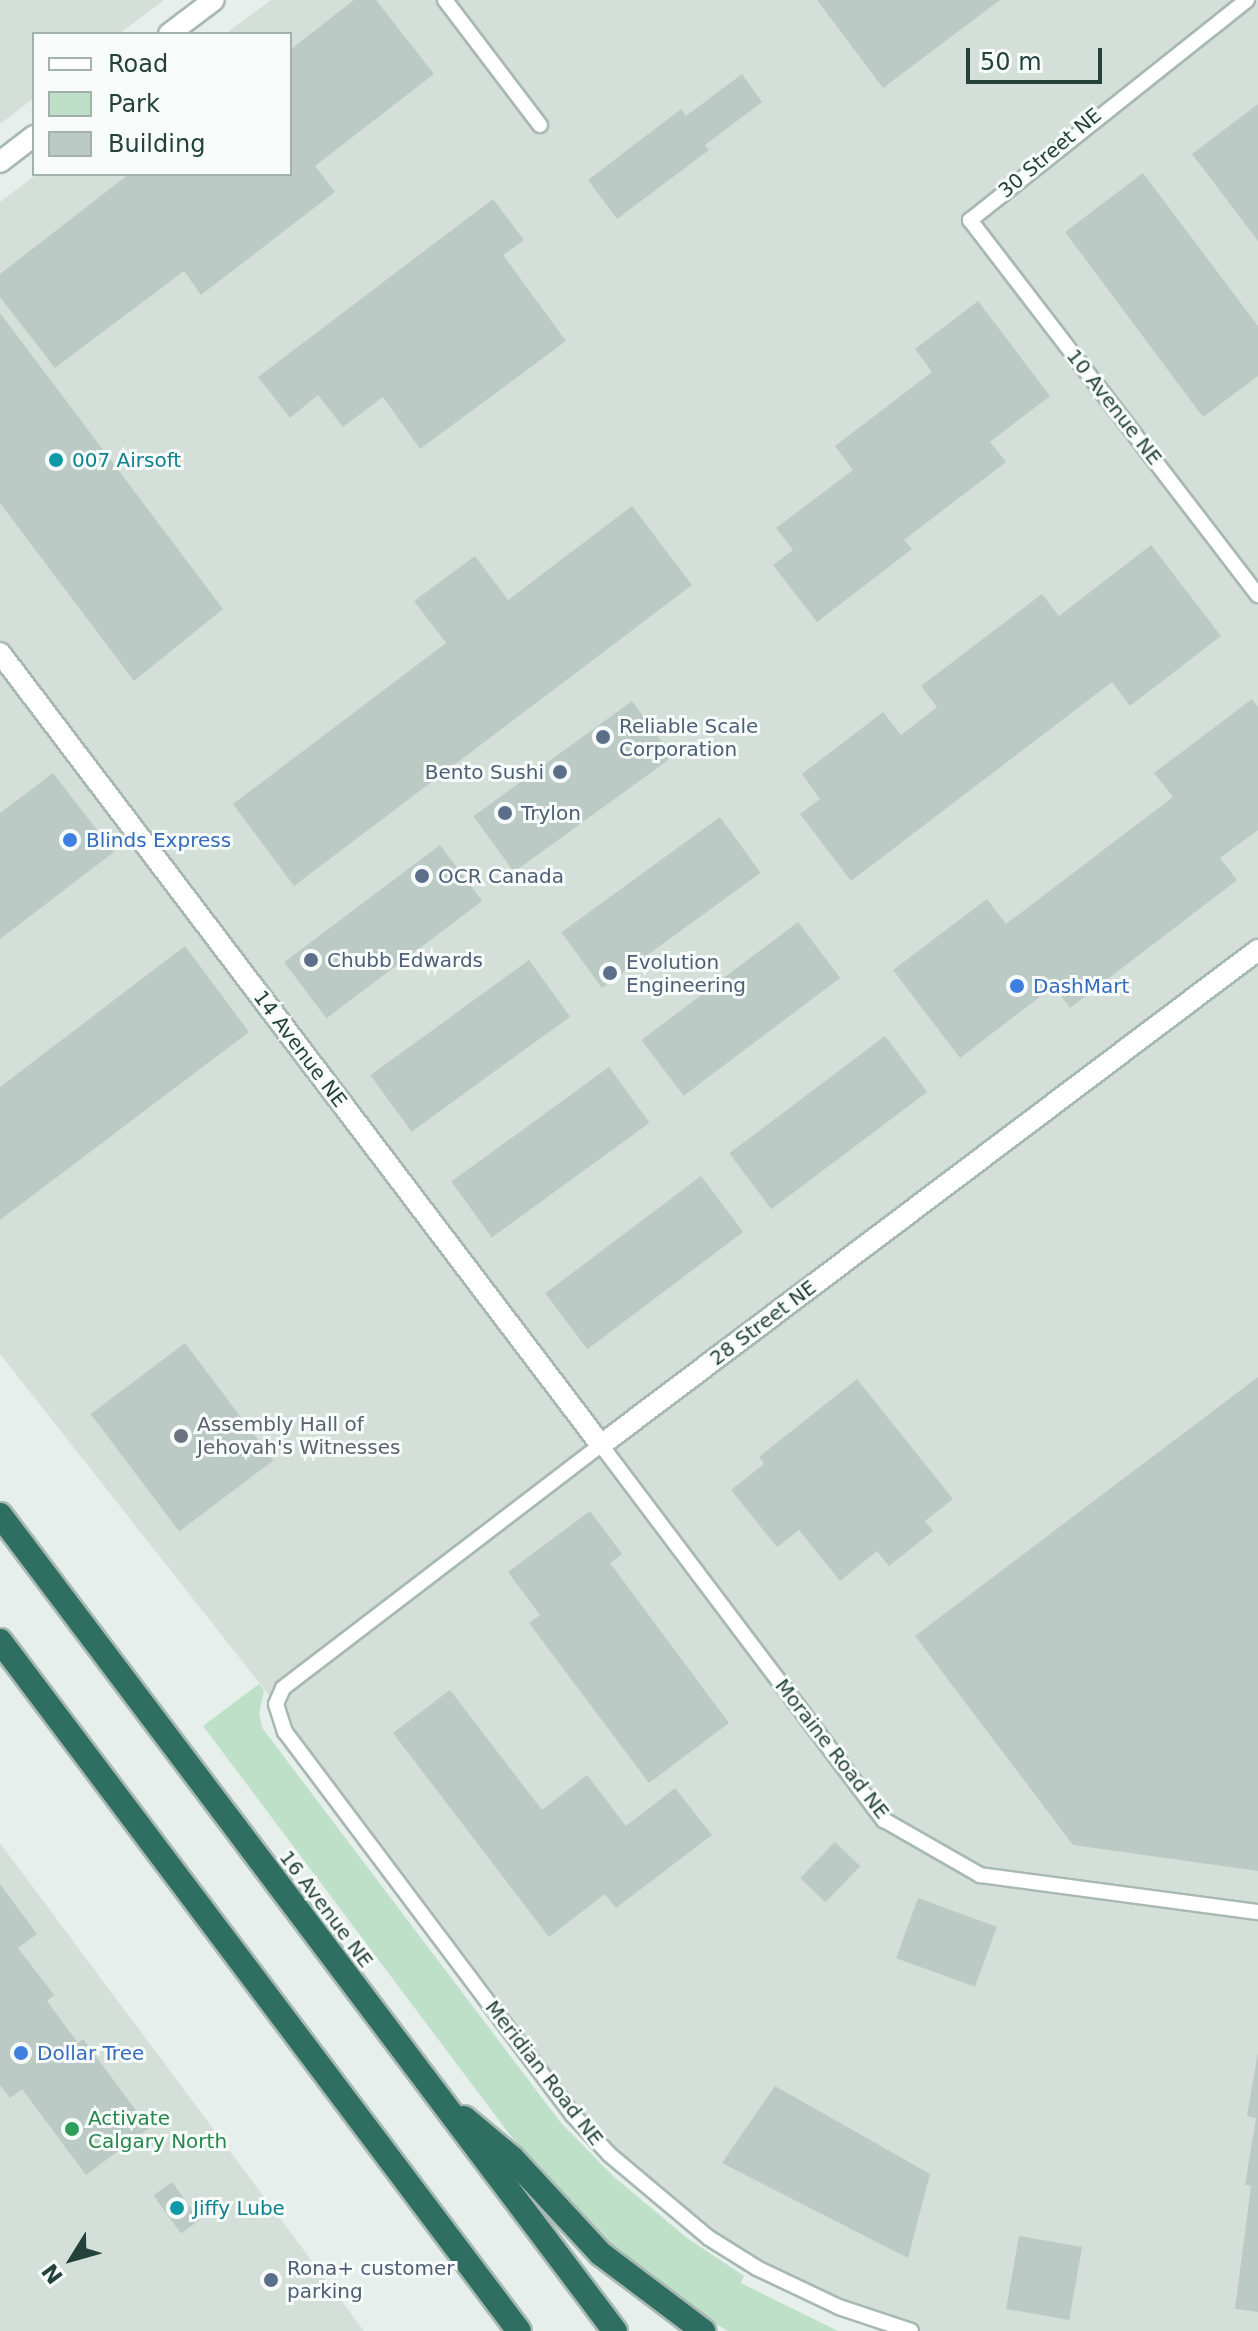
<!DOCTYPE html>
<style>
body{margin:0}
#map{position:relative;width:1258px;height:2331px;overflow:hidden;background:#e6efeb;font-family:"DejaVu Sans",sans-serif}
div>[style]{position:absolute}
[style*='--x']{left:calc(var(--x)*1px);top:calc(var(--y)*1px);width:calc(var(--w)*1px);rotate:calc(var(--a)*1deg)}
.built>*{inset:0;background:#d4dfda}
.green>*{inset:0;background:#bfe0c8}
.building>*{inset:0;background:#bbcac4;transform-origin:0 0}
.roads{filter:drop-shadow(2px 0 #a8b8b2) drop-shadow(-2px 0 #a8b8b2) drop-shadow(0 2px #a8b8b2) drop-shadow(0 -2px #a8b8b2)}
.street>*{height:14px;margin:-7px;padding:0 7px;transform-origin:7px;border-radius:7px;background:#fff}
.secondary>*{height:20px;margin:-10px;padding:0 10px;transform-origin:10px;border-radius:10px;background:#fff}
.highway>*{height:24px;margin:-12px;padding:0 12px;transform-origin:12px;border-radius:12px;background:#2f6f62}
.dots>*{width:22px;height:22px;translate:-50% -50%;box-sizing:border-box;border:4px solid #f7fbf9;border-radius:50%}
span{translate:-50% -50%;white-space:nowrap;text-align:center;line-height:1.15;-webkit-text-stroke:6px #f7fbf9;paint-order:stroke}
.street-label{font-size:20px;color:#24423a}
.culture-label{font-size:20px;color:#0d838f}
.left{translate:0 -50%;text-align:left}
.service-label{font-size:20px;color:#4e5e75}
.right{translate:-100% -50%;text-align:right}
.shop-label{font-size:20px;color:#366cbe}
.worship-label{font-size:20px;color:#5b616d}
.leisure-label{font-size:20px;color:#27864d}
.legend{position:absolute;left:32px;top:32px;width:260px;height:144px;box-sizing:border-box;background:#f7fbf9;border:2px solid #a3b1ad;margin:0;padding:10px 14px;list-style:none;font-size:24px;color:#24423a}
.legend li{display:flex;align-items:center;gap:16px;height:40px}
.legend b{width:40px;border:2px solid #a3b1ad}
.north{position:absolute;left:32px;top:2219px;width:80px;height:80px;-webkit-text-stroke:6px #f7fbf9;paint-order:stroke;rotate:233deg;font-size:22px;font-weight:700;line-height:32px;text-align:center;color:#24423a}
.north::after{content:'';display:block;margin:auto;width:28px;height:36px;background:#24423a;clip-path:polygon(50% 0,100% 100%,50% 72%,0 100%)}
.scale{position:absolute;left:966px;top:48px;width:136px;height:36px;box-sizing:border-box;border:4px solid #24423a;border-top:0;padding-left:10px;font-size:24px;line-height:28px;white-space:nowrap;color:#24423a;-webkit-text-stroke:6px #f7fbf9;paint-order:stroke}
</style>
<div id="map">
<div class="built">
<i style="clip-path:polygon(0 0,164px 0,119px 34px,34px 34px,34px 98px,0 124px)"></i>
<i style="clip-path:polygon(271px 0,1258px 0,1258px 2331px,911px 2331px,757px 2268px,609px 2154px,285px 1732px,276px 1704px,0 1354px,0 202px,37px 174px,290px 174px,290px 34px,225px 34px)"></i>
<i style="clip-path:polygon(0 1843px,364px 2331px,0 2331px)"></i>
</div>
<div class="green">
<i style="clip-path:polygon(259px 1684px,264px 1690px,259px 1714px,263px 1729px,561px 2123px,613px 2176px,687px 2238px,744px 2276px,741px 2283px,838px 2331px,728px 2331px,686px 2306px,604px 2242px,510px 2135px,203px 1726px)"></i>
</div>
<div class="building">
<i style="clip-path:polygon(354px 0,376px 0,434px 74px,315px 166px,335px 192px,201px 295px,184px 271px,55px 368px,0 297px,0 274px,129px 174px,290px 174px,290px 50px)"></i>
<i style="clip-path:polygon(817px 0,1000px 0,883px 88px)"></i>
<i style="clip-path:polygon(742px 74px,762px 102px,705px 145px,709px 150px,617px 219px,588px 180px,681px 109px,686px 116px)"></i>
<i style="clip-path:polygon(1258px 104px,1258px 241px,1192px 154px)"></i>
<i style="clip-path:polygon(1143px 173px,1258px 326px,1258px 376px,1203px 417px,1065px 232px)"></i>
<i style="clip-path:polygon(493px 199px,524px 240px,503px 255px,566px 341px,420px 449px,383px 397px,343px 427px,318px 395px,290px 418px,258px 377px)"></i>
<i style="clip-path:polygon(978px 301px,1050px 396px,990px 442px,1006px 462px,904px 540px,912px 549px,817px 622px,773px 565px,793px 550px,776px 528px,853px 470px,835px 446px,932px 372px,915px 349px)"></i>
<i style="clip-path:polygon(0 313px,223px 609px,134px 681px,0 503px)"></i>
<i style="clip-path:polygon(632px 506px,692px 585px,294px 886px,233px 804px,446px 643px,414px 601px,475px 556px,508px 600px)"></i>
<i style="clip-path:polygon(1151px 545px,1221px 636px,1130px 706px,1112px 682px,851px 881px,800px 814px,820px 799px,802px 774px,883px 712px,901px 735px,937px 707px,921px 686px,1042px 594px,1059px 616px)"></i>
<i style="clip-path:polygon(1252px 699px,1258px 707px,1258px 830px,1220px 858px,1237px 880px,1070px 1008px,1054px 986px,960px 1058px,893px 970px,987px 899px,1006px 924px,1173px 797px,1154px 773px)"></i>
<i style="left:632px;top:701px;width:69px;height:196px;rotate:54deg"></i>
<i style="clip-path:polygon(53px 773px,114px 852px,0 939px,0 813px)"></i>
<i style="left:720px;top:817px;width:69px;height:196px;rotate:54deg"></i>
<i style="left:440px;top:845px;width:70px;height:195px;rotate:53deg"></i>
<i style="left:798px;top:922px;width:70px;height:196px;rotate:53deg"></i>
<i style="clip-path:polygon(185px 946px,249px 1032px,0 1220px,0 1087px)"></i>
<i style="left:529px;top:960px;width:70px;height:196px;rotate:54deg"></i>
<i style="left:885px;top:1036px;width:70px;height:195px;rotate:53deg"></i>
<i style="left:609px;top:1067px;width:69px;height:195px;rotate:54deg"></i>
<i style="left:701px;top:1176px;width:70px;height:195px;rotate:53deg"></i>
<i style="left:185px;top:1343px;width:147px;height:118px;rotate:53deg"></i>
<i style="clip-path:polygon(1258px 1377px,1258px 1871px,1073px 1845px,915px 1636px)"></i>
<i style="clip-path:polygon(857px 1379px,953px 1499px,925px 1521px,933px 1531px,889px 1566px,877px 1551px,840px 1581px,799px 1530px,777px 1547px,731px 1490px,764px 1464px,759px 1457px)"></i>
<i style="clip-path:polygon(590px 1511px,622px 1554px,610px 1563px,729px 1723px,649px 1783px,529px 1623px,540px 1615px,508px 1572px)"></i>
<i style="clip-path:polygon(450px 1690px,542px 1810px,587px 1775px,626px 1826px,675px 1788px,712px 1835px,616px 1908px,605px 1894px,549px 1937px,393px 1733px)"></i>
<i style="left:835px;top:1842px;width:35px;height:50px;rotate:44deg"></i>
<i style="clip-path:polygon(0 1884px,37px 1934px,18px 1948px,54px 1995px,47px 2001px,78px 2043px,83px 2039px,149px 2128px,86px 2175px,22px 2089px,10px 2098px,0 2085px)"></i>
<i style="left:918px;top:1898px;width:84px;height:64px;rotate:20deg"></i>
<i style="clip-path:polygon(1258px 2052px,1258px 2312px,1235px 2309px,1251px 2186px,1245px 2185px,1256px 2118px,1247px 2116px)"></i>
<i style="clip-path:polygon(775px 2086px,930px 2174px,908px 2258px,722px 2163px)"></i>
<i style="left:172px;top:2182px;width:47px;height:23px;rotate:54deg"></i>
<i style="left:1019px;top:2236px;width:64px;height:74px;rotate:10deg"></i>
</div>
<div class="roads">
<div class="street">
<i style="--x:445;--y:0;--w:157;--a:52.8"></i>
<i style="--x:1247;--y:0;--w:354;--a:141.5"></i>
<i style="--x:970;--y:220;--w:473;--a:52.5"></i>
<i style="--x:911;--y:2331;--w:76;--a:-161.6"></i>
<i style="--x:839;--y:2307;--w:91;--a:-154.6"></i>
<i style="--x:757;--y:2268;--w:57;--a:-148"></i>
<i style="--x:709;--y:2238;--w:131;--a:-140"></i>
<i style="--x:609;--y:2154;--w:54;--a:-132.8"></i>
<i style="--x:572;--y:2114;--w:478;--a:-126.9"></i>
<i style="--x:285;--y:1732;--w:29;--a:-108"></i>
<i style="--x:276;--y:1704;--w:17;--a:-66"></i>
<i style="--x:283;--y:1688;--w:400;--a:-37.4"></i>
<i style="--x:601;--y:1445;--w:470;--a:53"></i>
<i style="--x:884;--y:1820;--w:111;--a:29.8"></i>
<i style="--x:980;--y:1875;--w:280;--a:7.6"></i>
</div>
<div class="secondary">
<i style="--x:169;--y:34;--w:56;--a:-37.1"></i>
<i style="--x:0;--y:162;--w:43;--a:-37.4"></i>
<i style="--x:0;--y:653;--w:994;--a:52.81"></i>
<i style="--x:601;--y:1445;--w:823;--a:-37"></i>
</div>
<div class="highway">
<i style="--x:0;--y:1515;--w:1022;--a:53"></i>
<i style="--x:0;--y:1641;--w:863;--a:53.05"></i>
<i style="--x:464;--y:2118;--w:62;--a:39.8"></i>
<i style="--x:512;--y:2158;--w:131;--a:47.2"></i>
<i style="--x:601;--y:2254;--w:128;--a:37"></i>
</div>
</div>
<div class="dots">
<i style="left:56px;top:460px;background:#0f9aa8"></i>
<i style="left:603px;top:737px;background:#5c6f8a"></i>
<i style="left:560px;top:772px;background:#5c6f8a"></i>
<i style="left:505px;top:813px;background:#5c6f8a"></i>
<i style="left:70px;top:840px;background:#3f7fe0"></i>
<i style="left:422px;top:876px;background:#5c6f8a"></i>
<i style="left:311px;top:960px;background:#5c6f8a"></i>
<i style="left:610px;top:973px;background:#5c6f8a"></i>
<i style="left:1017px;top:986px;background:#3f7fe0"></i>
<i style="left:181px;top:1436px;background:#6b7280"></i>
<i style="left:21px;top:2053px;background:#3f7fe0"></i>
<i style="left:72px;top:2129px;background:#2e9e5b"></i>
<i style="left:177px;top:2208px;background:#0f9aa8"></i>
<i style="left:271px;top:2280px;background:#5c6f8a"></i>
</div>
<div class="street-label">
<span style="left:1050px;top:153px;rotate:-40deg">30 Street NE</span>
<span style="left:1114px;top:407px;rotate:52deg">10 Avenue NE</span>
<span style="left:300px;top:1049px;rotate:53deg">14 Avenue NE</span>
<span style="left:763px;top:1323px;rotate:-37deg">28 Street NE</span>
<span style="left:832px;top:1749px;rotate:52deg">Moraine Road NE</span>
<span style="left:326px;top:1909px;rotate:53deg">16 Avenue NE</span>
<span style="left:544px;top:2073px;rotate:52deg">Meridian Road NE</span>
</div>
<div class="culture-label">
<span class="left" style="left:72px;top:460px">007 Airsoft</span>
<span class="left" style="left:193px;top:2208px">Jiffy Lube</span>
</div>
<div class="service-label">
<span class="left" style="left:619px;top:738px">Reliable Scale<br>Corporation</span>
<span class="right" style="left:544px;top:772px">Bento Sushi</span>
<span class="left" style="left:521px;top:813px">Trylon</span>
<span class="left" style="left:438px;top:876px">OCR Canada</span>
<span class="left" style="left:327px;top:960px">Chubb Edwards</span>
<span class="left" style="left:626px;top:974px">Evolution<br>Engineering</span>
<span class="left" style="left:287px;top:2280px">Rona+ customer<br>parking</span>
</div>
<div class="shop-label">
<span class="left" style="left:86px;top:840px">Blinds Express</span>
<span class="left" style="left:1033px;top:986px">DashMart</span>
<span class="left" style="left:37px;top:2053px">Dollar Tree</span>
</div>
<div class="worship-label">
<span class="left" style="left:197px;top:1436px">Assembly Hall of<br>Jehovah's Witnesses</span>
</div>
<div class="leisure-label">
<span class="left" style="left:88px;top:2130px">Activate<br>Calgary North</span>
</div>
<ul class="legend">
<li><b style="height:10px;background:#fff"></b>Road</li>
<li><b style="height:22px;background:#bfe0c8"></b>Park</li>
<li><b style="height:22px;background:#bbcac4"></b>Building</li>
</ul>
<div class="north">N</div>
<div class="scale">50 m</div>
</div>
